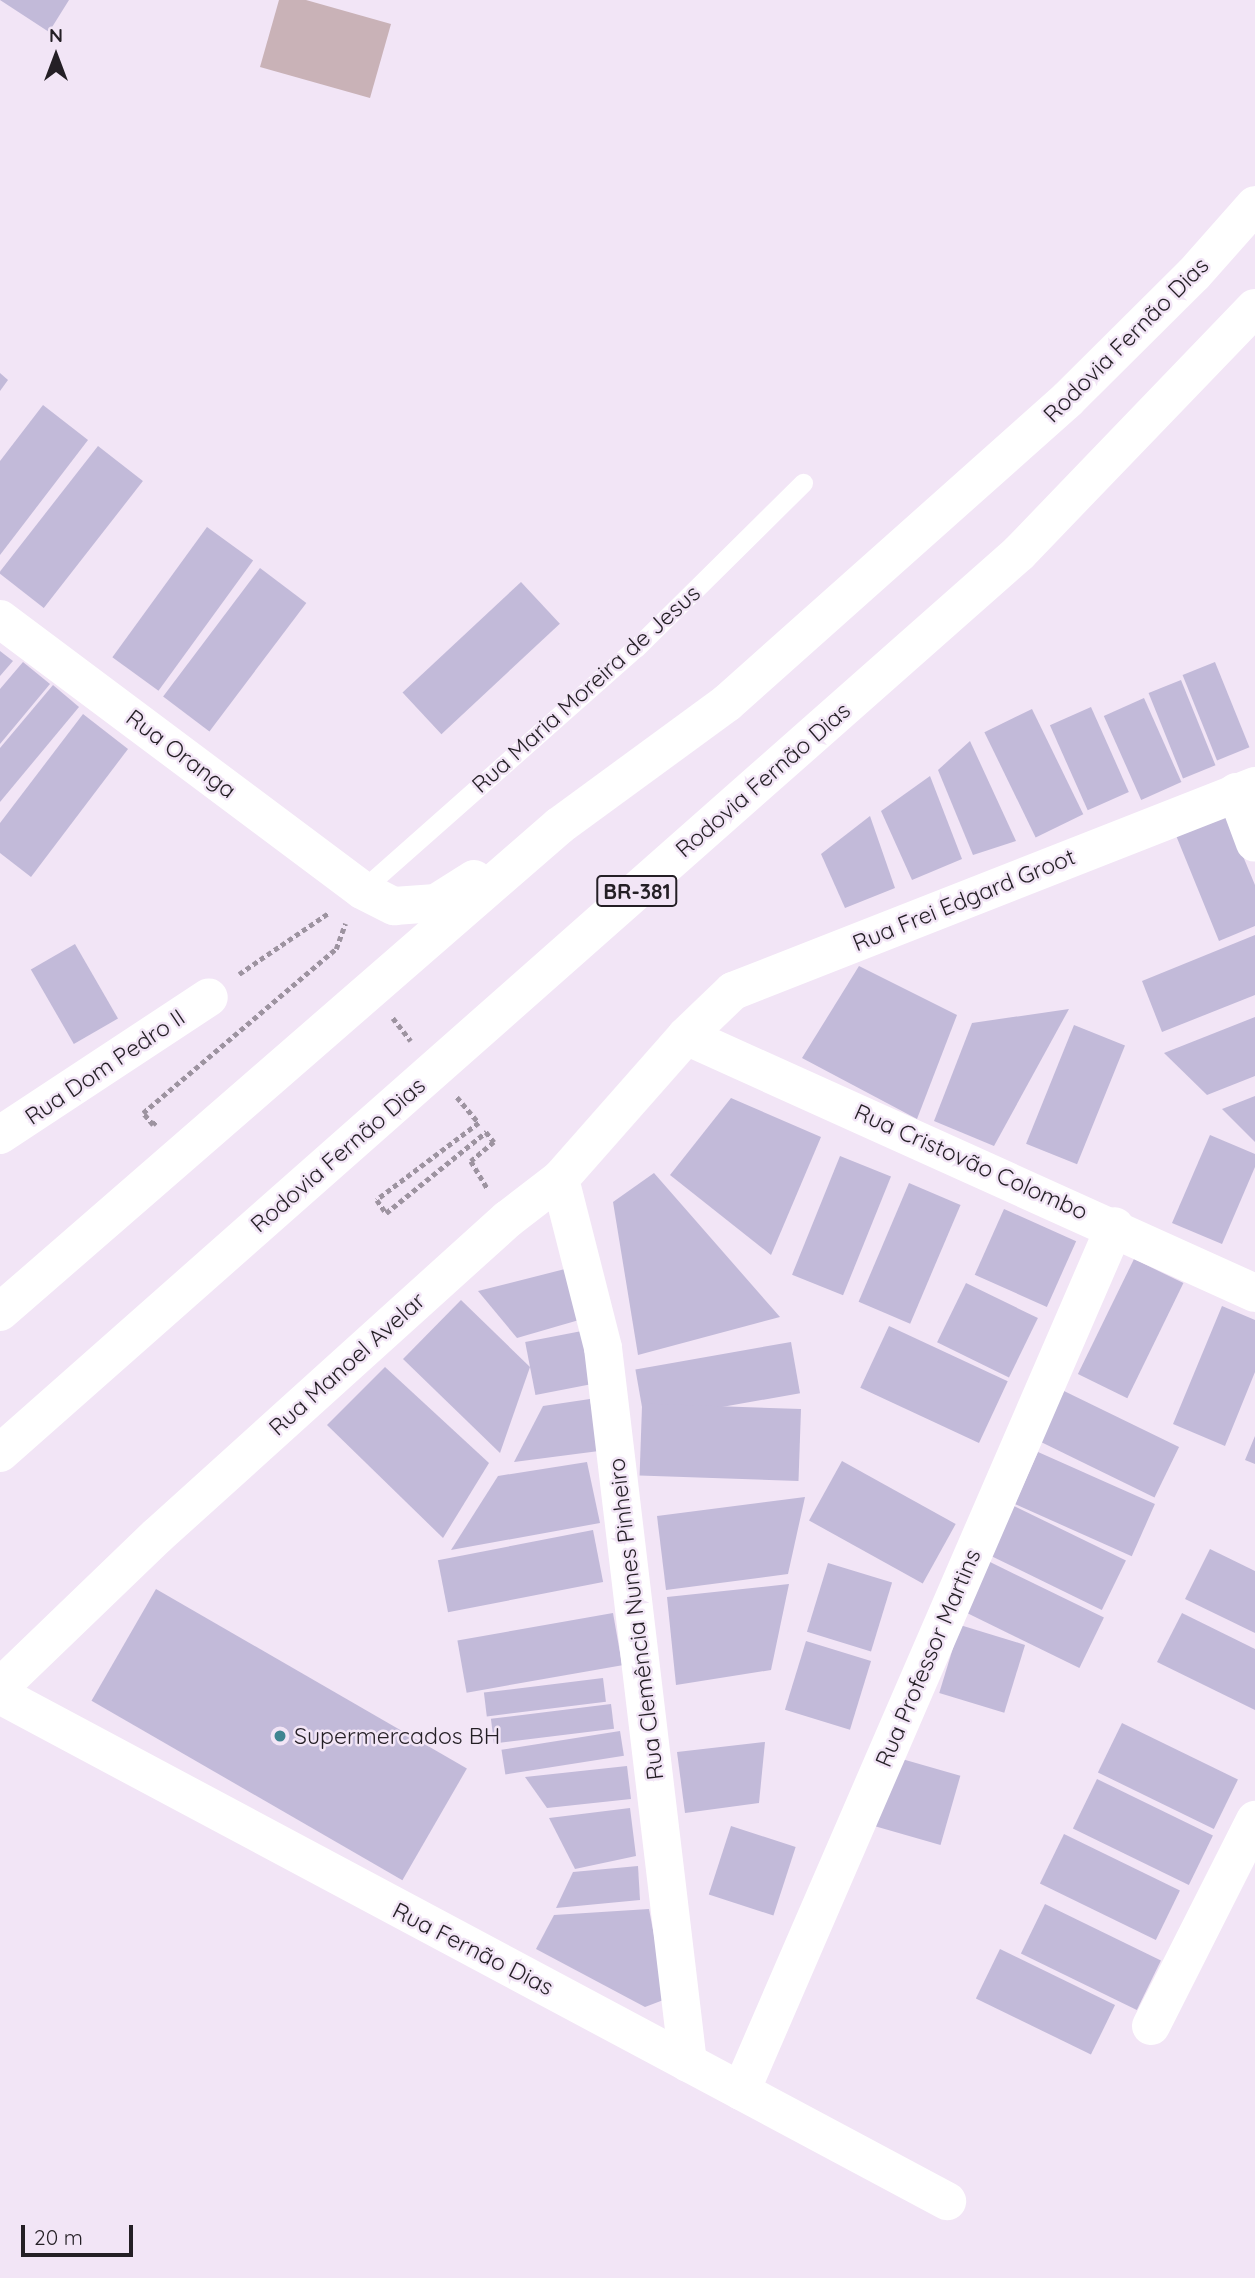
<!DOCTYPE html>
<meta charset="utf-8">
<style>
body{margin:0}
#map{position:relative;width:1255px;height:2278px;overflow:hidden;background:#f2e5f6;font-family:Quicksand,sans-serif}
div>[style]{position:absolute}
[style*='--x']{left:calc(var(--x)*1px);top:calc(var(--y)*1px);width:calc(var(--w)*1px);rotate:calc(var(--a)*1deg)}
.green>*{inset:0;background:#c9b2b7}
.building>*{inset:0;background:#c2bad9;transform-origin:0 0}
.path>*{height:4.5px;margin-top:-2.25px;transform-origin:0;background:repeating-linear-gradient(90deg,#9d93a0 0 5px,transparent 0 8.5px)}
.service>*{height:19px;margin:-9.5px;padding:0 9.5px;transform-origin:9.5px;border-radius:9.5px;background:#fff}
.minor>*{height:38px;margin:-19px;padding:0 19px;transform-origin:19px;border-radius:19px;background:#fff}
.motorway>*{height:38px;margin:-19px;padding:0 19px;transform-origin:19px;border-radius:19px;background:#fff}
.dots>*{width:19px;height:19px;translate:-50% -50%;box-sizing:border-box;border:4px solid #f2e5f6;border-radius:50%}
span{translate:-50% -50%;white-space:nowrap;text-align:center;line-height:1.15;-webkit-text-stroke:5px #f2e5f6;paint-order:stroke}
.shield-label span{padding:2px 5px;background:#f2e5f6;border:2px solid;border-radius:5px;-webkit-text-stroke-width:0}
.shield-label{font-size:21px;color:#241f25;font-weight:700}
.street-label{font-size:23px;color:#241f25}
.poi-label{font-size:23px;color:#241f25}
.left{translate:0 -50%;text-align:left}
.north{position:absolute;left:21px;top:21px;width:70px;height:70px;-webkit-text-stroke:5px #f2e5f6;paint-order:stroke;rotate:0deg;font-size:19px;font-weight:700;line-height:28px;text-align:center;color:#241f25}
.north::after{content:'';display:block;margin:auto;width:24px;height:32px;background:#241f25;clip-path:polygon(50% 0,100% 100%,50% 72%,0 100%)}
.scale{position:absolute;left:21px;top:2225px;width:112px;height:32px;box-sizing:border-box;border:4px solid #241f25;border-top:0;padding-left:9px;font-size:21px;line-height:24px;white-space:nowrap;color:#241f25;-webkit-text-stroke:5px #f2e5f6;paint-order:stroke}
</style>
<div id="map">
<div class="green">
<i style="clip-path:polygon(279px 0,306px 0,391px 24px,370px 98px,260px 67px)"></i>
</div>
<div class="building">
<i style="clip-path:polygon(0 0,69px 0,49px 32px)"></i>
<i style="clip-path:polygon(0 373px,8px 380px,0 391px)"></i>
<i style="clip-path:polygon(43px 405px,88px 440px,0 555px,0 461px)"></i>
<i style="left:98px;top:446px;width:57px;height:161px;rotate:38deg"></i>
<i style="left:207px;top:527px;width:57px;height:161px;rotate:36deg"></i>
<i style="left:260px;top:568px;width:58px;height:161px;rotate:37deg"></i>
<i style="left:521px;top:582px;width:57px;height:162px;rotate:47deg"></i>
<i style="clip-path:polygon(0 651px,13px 661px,0 676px)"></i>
<i style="clip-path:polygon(23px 662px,50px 684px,0 744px,0 689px)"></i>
<i style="left:1215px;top:662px;width:92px;height:35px;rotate:68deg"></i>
<i style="left:1181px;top:680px;width:92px;height:35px;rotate:68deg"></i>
<i style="clip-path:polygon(53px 685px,79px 707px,0 802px,0 748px)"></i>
<i style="left:1144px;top:698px;width:92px;height:44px;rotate:66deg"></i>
<i style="left:1091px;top:707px;width:93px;height:45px;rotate:66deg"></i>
<i style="left:1032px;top:709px;width:117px;height:53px;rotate:64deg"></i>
<i style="clip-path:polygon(83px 714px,128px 749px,31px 877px,0 853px,0 823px)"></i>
<i style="clip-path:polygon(970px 741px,1016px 841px,973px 855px,938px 770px)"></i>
<i style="clip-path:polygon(930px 776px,962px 859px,912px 880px,881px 811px)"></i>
<i style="clip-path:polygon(1225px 813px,1255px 885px,1255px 926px,1219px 941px,1175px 833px)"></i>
<i style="clip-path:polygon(870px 816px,895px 888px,845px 908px,821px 854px)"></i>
<i style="clip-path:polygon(1255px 935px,1255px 995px,1162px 1032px,1142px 981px)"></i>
<i style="left:75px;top:944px;width:86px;height:51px;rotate:60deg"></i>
<i style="clip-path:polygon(859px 966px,957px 1015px,917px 1119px,802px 1058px)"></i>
<i style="clip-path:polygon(1069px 1009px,994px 1146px,934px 1121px,972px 1023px)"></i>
<i style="clip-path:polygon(1255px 1017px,1255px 1076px,1207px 1095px,1164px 1053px)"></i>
<i style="left:1074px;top:1025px;width:55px;height:128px;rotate:22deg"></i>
<i style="clip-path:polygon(1255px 1096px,1255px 1142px,1222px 1109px)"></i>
<i style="clip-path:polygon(731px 1098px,821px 1137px,771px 1255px,670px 1175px)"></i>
<i style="clip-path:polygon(1210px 1135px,1255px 1154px,1255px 1167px,1222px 1244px,1172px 1223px)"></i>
<i style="left:840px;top:1156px;width:55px;height:128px;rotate:22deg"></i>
<i style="clip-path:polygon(654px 1173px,780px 1317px,638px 1355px,613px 1202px)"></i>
<i style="left:909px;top:1183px;width:56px;height:129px;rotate:23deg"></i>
<i style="left:1004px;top:1209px;width:79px;height:72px;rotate:24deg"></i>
<i style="left:1134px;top:1259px;width:55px;height:128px;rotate:26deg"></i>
<i style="clip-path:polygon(569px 1268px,579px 1320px,517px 1338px,478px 1291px)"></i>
<i style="left:966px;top:1283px;width:80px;height:66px;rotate:26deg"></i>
<i style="clip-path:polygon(461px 1300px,530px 1367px,500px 1453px,403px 1359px)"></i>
<i style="clip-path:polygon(1222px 1306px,1255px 1320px,1255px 1372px,1225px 1446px,1173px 1424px)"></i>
<i style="left:889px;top:1326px;width:131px;height:68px;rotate:25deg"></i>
<i style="left:587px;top:1330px;width:54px;height:63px;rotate:79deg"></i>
<i style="left:791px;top:1342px;width:52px;height:158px;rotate:80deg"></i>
<i style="clip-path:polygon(385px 1367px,489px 1463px,443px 1538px,327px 1425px)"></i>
<i style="left:1064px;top:1391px;width:128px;height:56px;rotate:26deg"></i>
<i style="clip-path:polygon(590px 1399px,599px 1451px,514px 1462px,543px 1406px)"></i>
<i style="left:801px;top:1409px;width:72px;height:159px;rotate:92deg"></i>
<i style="clip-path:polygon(1255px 1436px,1255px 1464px,1245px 1460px)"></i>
<i style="left:1038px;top:1452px;width:128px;height:57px;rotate:24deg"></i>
<i style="left:842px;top:1461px;width:130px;height:68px;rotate:29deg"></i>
<i style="clip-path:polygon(587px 1462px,600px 1523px,451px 1550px,498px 1476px)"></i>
<i style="clip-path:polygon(805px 1497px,788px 1574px,666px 1590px,657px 1516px)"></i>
<i style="left:1010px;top:1504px;width:129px;height:55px;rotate:26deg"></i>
<i style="left:593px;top:1530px;width:53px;height:158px;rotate:79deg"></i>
<i style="clip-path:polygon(1210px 1549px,1255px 1571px,1255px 1633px,1185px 1599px)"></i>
<i style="left:988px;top:1561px;width:129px;height:56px;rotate:26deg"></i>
<i style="left:828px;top:1563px;width:67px;height:72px;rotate:17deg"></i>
<i style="clip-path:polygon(789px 1584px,771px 1670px,676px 1685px,667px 1597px)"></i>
<i style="left:156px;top:1589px;width:359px;height:129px;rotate:30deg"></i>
<i style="left:613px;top:1613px;width:53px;height:158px;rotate:80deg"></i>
<i style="clip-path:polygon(1182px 1613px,1255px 1649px,1255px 1710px,1157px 1662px)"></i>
<i style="left:960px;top:1625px;width:68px;height:71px;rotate:17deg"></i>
<i style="left:806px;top:1641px;width:68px;height:72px;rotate:17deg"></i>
<i style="left:603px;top:1678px;width:24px;height:120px;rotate:83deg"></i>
<i style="left:611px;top:1704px;width:25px;height:121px;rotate:83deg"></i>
<i style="left:1122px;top:1723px;width:129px;height:55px;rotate:26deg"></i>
<i style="left:620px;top:1731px;width:25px;height:120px;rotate:81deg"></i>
<i style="clip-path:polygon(765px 1742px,759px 1803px,685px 1813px,677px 1752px)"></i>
<i style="left:895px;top:1757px;width:68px;height:72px;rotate:16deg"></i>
<i style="clip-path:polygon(627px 1766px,631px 1799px,547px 1808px,525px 1777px)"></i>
<i style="left:1097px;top:1779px;width:129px;height:55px;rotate:26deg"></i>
<i style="clip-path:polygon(630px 1808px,636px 1856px,575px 1869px,549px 1818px)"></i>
<i style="left:731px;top:1826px;width:68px;height:72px;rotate:18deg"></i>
<i style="left:1064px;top:1834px;width:129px;height:55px;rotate:26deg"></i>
<i style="clip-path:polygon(638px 1866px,640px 1900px,556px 1908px,573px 1872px)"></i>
<i style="left:1045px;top:1904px;width:129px;height:55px;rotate:26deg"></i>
<i style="clip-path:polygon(649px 1909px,666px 1999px,645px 2007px,536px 1949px,554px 1915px)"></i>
<i style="left:1000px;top:1949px;width:128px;height:55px;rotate:26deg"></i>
</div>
<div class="path">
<i style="--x:239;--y:974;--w:110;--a:-34.3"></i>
<i style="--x:393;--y:1018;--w:29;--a:52"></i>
<i style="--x:457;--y:1097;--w:34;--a:50"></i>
<i style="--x:479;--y:1123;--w:128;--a:143"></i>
<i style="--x:377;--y:1200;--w:16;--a:55"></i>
<i style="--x:386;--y:1213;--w:129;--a:-39"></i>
<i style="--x:486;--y:1132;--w:13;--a:51"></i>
<i style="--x:494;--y:1142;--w:30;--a:140"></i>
<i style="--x:471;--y:1161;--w:33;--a:59"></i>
<i style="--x:156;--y:1122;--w:4;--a:135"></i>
<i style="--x:153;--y:1125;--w:16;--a:-130"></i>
<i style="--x:143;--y:1113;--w:253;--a:-40.4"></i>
<i style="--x:336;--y:949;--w:27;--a:-70"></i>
</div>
<div class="service">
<i style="--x:362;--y:890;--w:366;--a:-41.5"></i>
<i style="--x:636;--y:648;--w:235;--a:-44.7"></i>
</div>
<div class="minor">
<i style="--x:0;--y:619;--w:452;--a:36.8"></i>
<i style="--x:1236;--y:792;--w:54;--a:69.6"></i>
<i style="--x:686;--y:1036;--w:624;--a:24.31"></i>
<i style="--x:0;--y:1135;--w:250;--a:-33.4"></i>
<i style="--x:560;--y:1179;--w:174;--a:75.7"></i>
<i style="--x:603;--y:1348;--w:720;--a:83.22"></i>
<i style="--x:0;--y:1687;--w:218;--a:-43.9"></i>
<i style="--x:157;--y:1536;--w:473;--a:-42.1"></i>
<i style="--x:508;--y:1219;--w:66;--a:-37.6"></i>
<i style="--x:560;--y:1179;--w:191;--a:-48.6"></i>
<i style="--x:686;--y:1036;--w:65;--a:-43.8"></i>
<i style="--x:733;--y:991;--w:561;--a:-21.44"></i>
<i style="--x:0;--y:1695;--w:1074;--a:28.12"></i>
<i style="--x:1151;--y:2026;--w:231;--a:-63.2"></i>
<i style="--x:741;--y:2091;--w:942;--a:-66.62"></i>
</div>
<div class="motorway">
<i style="--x:362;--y:890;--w:36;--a:27"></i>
<i style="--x:394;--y:906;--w:42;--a:-4.1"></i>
<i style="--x:436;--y:903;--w:45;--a:-32.3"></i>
<i style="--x:0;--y:1312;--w:741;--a:-41"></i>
<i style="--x:559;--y:826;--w:208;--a:-36.2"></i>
<i style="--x:727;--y:703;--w:457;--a:-41.7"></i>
<i style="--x:1068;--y:399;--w:177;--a:-44.8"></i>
<i style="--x:1194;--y:274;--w:92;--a:-48.5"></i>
<i style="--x:0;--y:1453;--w:1360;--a:-41.45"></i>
<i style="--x:1019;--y:553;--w:340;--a:-46.1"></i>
</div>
<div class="dots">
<i style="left:280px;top:1736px;background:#3f8591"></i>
</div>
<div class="shield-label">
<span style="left:637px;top:891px">BR-381</span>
</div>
<div class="street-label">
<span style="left:1126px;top:340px;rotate:-45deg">Rodovia Fernão Dias</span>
<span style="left:586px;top:689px;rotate:-42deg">Rua Maria Moreira de Jesus</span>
<span style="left:181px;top:754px;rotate:37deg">Rua Oranga</span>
<span style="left:763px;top:780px;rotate:-41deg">Rodovia Fernão Dias</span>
<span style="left:964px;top:900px;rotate:-22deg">Rua Frei Edgard Groot</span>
<span style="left:105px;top:1067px;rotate:-34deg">Rua Dom Pedro II</span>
<span style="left:338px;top:1155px;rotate:-41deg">Rodovia Fernão Dias</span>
<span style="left:971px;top:1162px;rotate:24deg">Rua Cristovão Colombo</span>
<span style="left:347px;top:1364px;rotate:-42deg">Rua Manoel Avelar</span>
<span style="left:636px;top:1619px;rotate:-97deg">Rua Clemência Nunes Pinheiro</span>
<span style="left:928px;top:1658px;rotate:-67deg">Rua Professor Martins</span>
<span style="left:473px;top:1949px;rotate:27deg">Rua Fernão Dias</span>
</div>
<div class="poi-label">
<span class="left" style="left:294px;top:1736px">Supermercados BH</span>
</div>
<div class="north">N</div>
<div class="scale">20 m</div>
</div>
